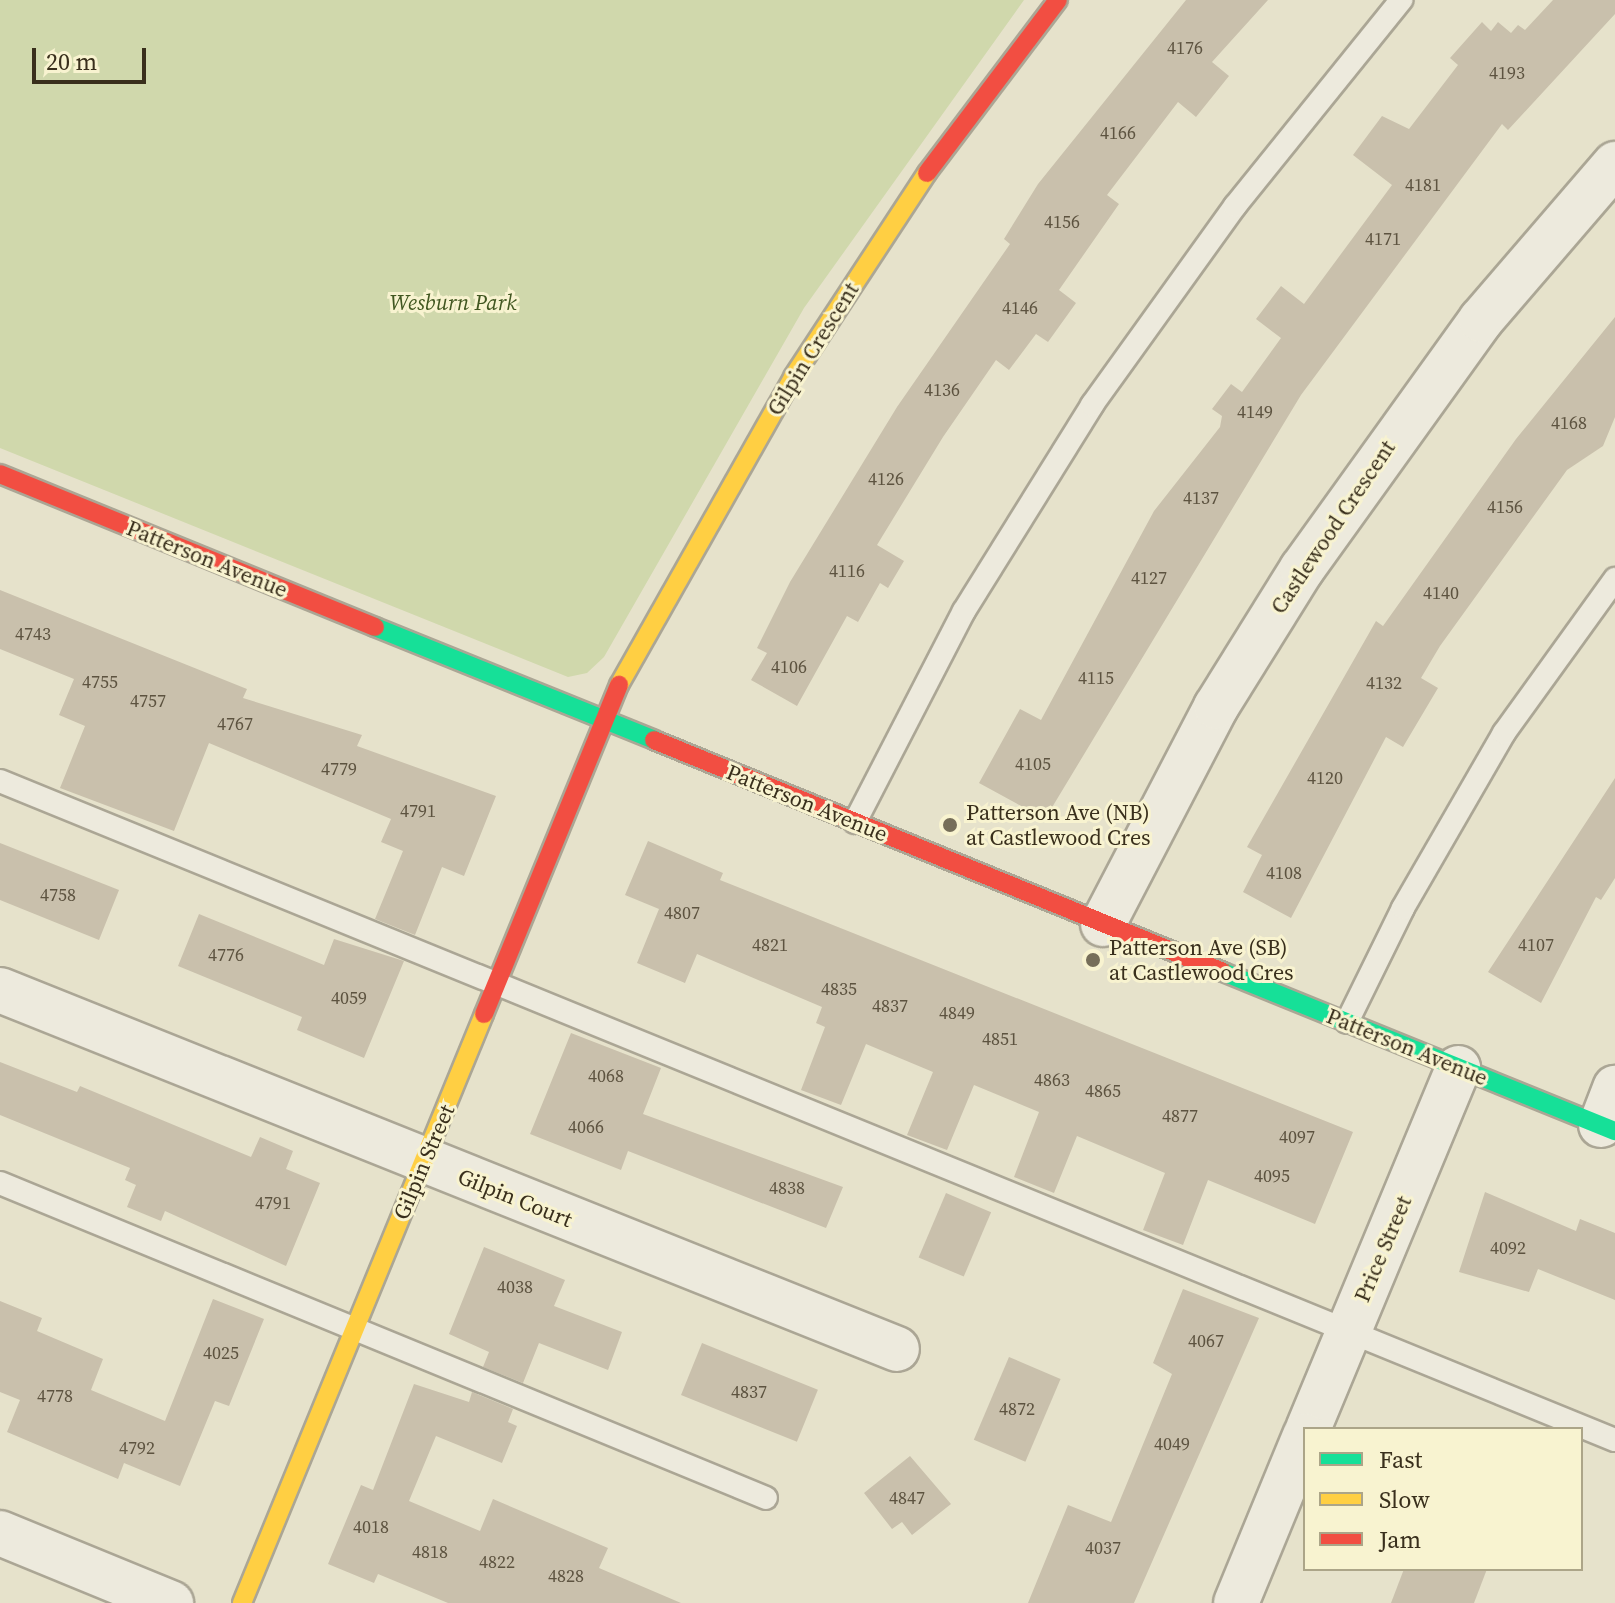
<!DOCTYPE html>
<style>
body{margin:0}
#map{position:relative;width:1615px;height:1603px;overflow:hidden;background:#e6e2cb;font-family:"Source Serif 4",serif}
div>[style]{position:absolute}
[style*='--x']{left:calc(var(--x)*1px);top:calc(var(--y)*1px);width:calc(var(--w)*1px);rotate:calc(var(--a)*1deg)}
.green>*{inset:0;background:#d0d8ac}
.building>*{inset:0;background:#c9c0ac;transform-origin:0 0}
.roads{filter:drop-shadow(2px 0 #aba695) drop-shadow(-2px 0 #aba695) drop-shadow(0 2px #aba695) drop-shadow(0 -2px #aba695)}
.lane>*{height:22px;margin:-11px;padding:0 11px;transform-origin:11px;border-radius:11px;background:#edeadd}
.street>*{height:44px;margin:-22px;padding:0 22px;transform-origin:22px;border-radius:22px;background:#edeadd}
.fast>*{height:18px;margin:-9px;padding:0 9px;transform-origin:9px;border-radius:9px;background:#16e098}
.slow>*{height:18px;margin:-9px;padding:0 9px;transform-origin:9px;border-radius:9px;background:#ffcf43}
.jam>*{height:18px;margin:-9px;padding:0 9px;transform-origin:9px;border-radius:9px;background:#f24e42}
.dots>*{width:22px;height:22px;translate:-50% -50%;box-sizing:border-box;border:4px solid #f8f3d0;border-radius:50%}
span{translate:-50% -50%;white-space:nowrap;text-align:center;line-height:1.15;-webkit-text-stroke:6px #f8f3d0;paint-order:stroke}
.number-label{font-size:18px;color:#5d5340}
.number-label span{-webkit-text-stroke-width:0}
.park-label{font-size:22px;color:#415721;font-style:italic}
.street-label{font-size:22px;color:#392f1c}
.poi-label{font-size:22px;color:#392f1c}
.left{translate:0 -50%;text-align:left}
.legend{position:absolute;left:1303px;top:1427px;width:280px;height:144px;box-sizing:border-box;background:#f8f3d0;border:2px solid #aca588;margin:0;padding:10px 14px;list-style:none;font-size:24px;color:#392f1c}
.legend li{display:flex;align-items:center;gap:16px;height:40px}
.legend b{width:40px;border:2px solid #aca588}
.scale{position:absolute;left:32px;top:48px;width:114px;height:36px;box-sizing:border-box;border:4px solid #392f1c;border-top:0;padding-left:10px;font-size:24px;line-height:28px;white-space:nowrap;color:#392f1c;-webkit-text-stroke:6px #f8f3d0;paint-order:stroke}
</style>
<div id="map">
<div class="green">
<i style="clip-path:polygon(0 0,1024px 0,804px 308px,604px 657px,587px 673px,568px 677px,0 448px)"></i>
</div>
<div class="building">
<i style="clip-path:polygon(1186px 0,1268px 0,1212px 62px,1229px 76px,1196px 117px,1178px 102px,1107px 195px,1119px 204px,1059px 290px,1076px 303px,1048px 342px,1036px 334px,1009px 370px,996px 360px,943px 437px,877px 545px,904px 561px,888px 588px,880px 583px,858px 622px,847px 616px,797px 706px,751px 680px,767px 653px,757px 648px,790px 582px,897px 407px,1010px 244px,1004px 239px,1038px 184px)"></i>
<i style="clip-path:polygon(1553px 0,1615px 0,1615px 14px,1508px 130px,1502px 124px,1301px 395px,1045px 819px,979px 783px,1020px 709px,1041px 720px,1154px 511px,1220px 427px,1222px 416px,1212px 409px,1231px 384px,1242px 392px,1281px 338px,1256px 319px,1281px 286px,1304px 304px,1392px 185px,1353px 155px,1382px 116px,1409px 129px,1458px 65px,1450px 58px,1482px 22px,1491px 31px,1498px 22px,1511px 33px,1518px 25px,1525px 30px)"></i>
<i style="clip-path:polygon(1615px 317px,1615px 417px,1603px 446px,1567px 470px,1440px 646px,1421px 678px,1438px 688px,1403px 747px,1386px 737px,1291px 918px,1243px 892px,1262px 855px,1247px 847px,1376px 621px,1383px 626px,1516px 439px)"></i>
<i style="clip-path:polygon(0 590px,247px 689px,243px 698px,362px 735px,357px 746px,496px 796px,464px 876px,442px 867px,415px 935px,375px 919px,403px 851px,381px 842px,391px 819px,209px 743px,174px 831px,60px 788px,85px 726px,59px 715px,74px 679px,0 649px)"></i>
<i style="clip-path:polygon(1615px 778px,1615px 878px,1601px 900px,1596px 897px,1541px 1003px,1488px 972px)"></i>
<i style="clip-path:polygon(648px 841px,723px 873px,720px 880px,1353px 1132px,1315px 1224px,1208px 1180px,1183px 1245px,1143px 1230px,1165px 1173px,1077px 1136px,1054px 1193px,1014px 1177px,1039px 1112px,974px 1085px,947px 1150px,907px 1135px,933px 1072px,866px 1044px,841px 1105px,801px 1090px,825px 1027px,816px 1023px,822px 1007px,697px 954px,685px 983px,637px 963px,659px 909px,625px 895px)"></i>
<i style="clip-path:polygon(0 843px,119px 890px,99px 940px,0 900px)"></i>
<i style="clip-path:polygon(199px 914px,324px 965px,334px 939px,404px 961px,364px 1058px,297px 1030px,302px 1017px,178px 966px)"></i>
<i style="clip-path:polygon(571px 1033px,661px 1068px,643px 1114px,843px 1187px,826px 1228px,628px 1151px,621px 1170px,530px 1134px)"></i>
<i style="clip-path:polygon(0 1062px,77px 1092px,80px 1086px,251px 1157px,260px 1137px,293px 1151px,286px 1169px,320px 1183px,286px 1266px,165px 1211px,161px 1221px,127px 1207px,136px 1185px,125px 1180px,130px 1168px,0 1115px)"></i>
<i style="clip-path:polygon(1485px 1192px,1576px 1231px,1580px 1219px,1615px 1233px,1615px 1300px,1538px 1269px,1529px 1292px,1459px 1272px)"></i>
<i style="left:946px;top:1193px;width:49px;height:70px;rotate:23deg"></i>
<i style="clip-path:polygon(484px 1247px,565px 1280px,554px 1306px,622px 1332px,608px 1370px,539px 1343px,523px 1383px,483px 1367px,489px 1352px,449px 1334px)"></i>
<i style="clip-path:polygon(1183px 1289px,1259px 1318px,1134px 1603px,1028px 1603px,1068px 1505px,1111px 1522px,1172px 1374px,1153px 1363px)"></i>
<i style="clip-path:polygon(213px 1299px,264px 1319px,229px 1406px,215px 1401px,180px 1486px,124px 1463px,118px 1479px,7px 1432px,20px 1400px,0 1392px,0 1301px,42px 1318px,37px 1331px,103px 1359px,91px 1390px,165px 1421px)"></i>
<i style="left:702px;top:1343px;width:125px;height:56px;rotate:22deg"></i>
<i style="left:1009px;top:1357px;width:56px;height:90px;rotate:23deg"></i>
<i style="clip-path:polygon(414px 1384px,469px 1402px,472px 1392px,513px 1409px,508px 1422px,517px 1426px,502px 1463px,436px 1436px,409px 1501px,480px 1531px,493px 1499px,608px 1548px,599px 1568px,681px 1603px,448px 1603px,378px 1574px,374px 1583px,328px 1564px,361px 1485px,373px 1490px)"></i>
<i style="clip-path:polygon(910px 1456px,951px 1504px,912px 1535px,902px 1522px,892px 1529px,864px 1493px)"></i>
<i style="clip-path:polygon(1404px 1569px,1487px 1569px,1474px 1603px,1391px 1603px)"></i>
</div>
<div class="roads">
<div class="lane">
<i style="--x:0;--y:781;--w:1744;--a:22.2"></i>
<i style="--x:855;--y:822;--w:237;--a:-62.7"></i>
<i style="--x:964;--y:611;--w:243;--a:-58.1"></i>
<i style="--x:1092;--y:405;--w:245;--a:-54.3"></i>
<i style="--x:1235;--y:206;--w:265;--a:-51.1"></i>
<i style="--x:1347;--y:1022;--w:127;--a:-63.8"></i>
<i style="--x:1403;--y:908;--w:202;--a:-60"></i>
<i style="--x:1504;--y:733;--w:190;--a:-54.2"></i>
<i style="--x:0;--y:1183;--w:828;--a:22.35"></i>
</div>
<div class="street">
<i style="--x:1103;--y:924;--w:245;--a:-62.5"></i>
<i style="--x:1216;--y:707;--w:163;--a:-58.1"></i>
<i style="--x:1302;--y:569;--w:307;--a:-54.3"></i>
<i style="--x:1481;--y:320;--w:206;--a:-49.3"></i>
<i style="--x:0;--y:990;--w:966;--a:21.81"></i>
<i style="--x:1601;--y:1125;--w:40;--a:-69"></i>
<i style="--x:1308;--y:1429;--w:391;--a:-67.4"></i>
<i style="--x:0;--y:1533;--w:185;--a:22.3"></i>
<i style="--x:1236;--y:1603;--w:181;--a:-67.6"></i>
</div>
<div class="fast">
<i style="--x:375;--y:627;--w:301;--a:22"></i>
<i style="--x:1223;--y:972;--w:423;--a:22.1"></i>
</div>
<div class="slow">
<i style="--x:619;--y:685;--w:354;--a:-60.5"></i>
<i style="--x:793;--y:377;--w:244;--a:-56.7"></i>
<i style="--x:242;--y:1603;--w:637;--a:-67.66"></i>
</div>
<div class="jam">
<i style="--x:927;--y:173;--w:217;--a:-52.9"></i>
<i style="--x:0;--y:474;--w:405;--a:22.2"></i>
<i style="--x:654;--y:740;--w:614;--a:22.18"></i>
<i style="--x:484;--y:1014;--w:356;--a:-67.7"></i>
</div>
</div>
<div class="dots">
<i style="left:950px;top:825px;background:#766e59"></i>
<i style="left:1093px;top:960px;background:#766e59"></i>
</div>
<div class="number-label">
<span style="left:1185px;top:48px">4176</span>
<span style="left:1507px;top:73px">4193</span>
<span style="left:1118px;top:133px">4166</span>
<span style="left:1423px;top:185px">4181</span>
<span style="left:1062px;top:222px">4156</span>
<span style="left:1383px;top:239px">4171</span>
<span style="left:1020px;top:308px">4146</span>
<span style="left:942px;top:390px">4136</span>
<span style="left:1255px;top:412px">4149</span>
<span style="left:1569px;top:423px">4168</span>
<span style="left:886px;top:479px">4126</span>
<span style="left:1201px;top:498px">4137</span>
<span style="left:1505px;top:507px">4156</span>
<span style="left:847px;top:571px">4116</span>
<span style="left:1149px;top:578px">4127</span>
<span style="left:1441px;top:593px">4140</span>
<span style="left:33px;top:634px">4743</span>
<span style="left:789px;top:667px">4106</span>
<span style="left:1096px;top:678px">4115</span>
<span style="left:100px;top:682px">4755</span>
<span style="left:1384px;top:683px">4132</span>
<span style="left:148px;top:701px">4757</span>
<span style="left:235px;top:724px">4767</span>
<span style="left:1033px;top:764px">4105</span>
<span style="left:339px;top:769px">4779</span>
<span style="left:1325px;top:778px">4120</span>
<span style="left:418px;top:811px">4791</span>
<span style="left:1284px;top:873px">4108</span>
<span style="left:58px;top:895px">4758</span>
<span style="left:682px;top:913px">4807</span>
<span style="left:770px;top:945px">4821</span>
<span style="left:1536px;top:945px">4107</span>
<span style="left:226px;top:955px">4776</span>
<span style="left:839px;top:989px">4835</span>
<span style="left:349px;top:998px">4059</span>
<span style="left:890px;top:1006px">4837</span>
<span style="left:957px;top:1013px">4849</span>
<span style="left:1000px;top:1039px">4851</span>
<span style="left:606px;top:1076px">4068</span>
<span style="left:1052px;top:1080px">4863</span>
<span style="left:1103px;top:1091px">4865</span>
<span style="left:1180px;top:1116px">4877</span>
<span style="left:586px;top:1127px">4066</span>
<span style="left:1297px;top:1137px">4097</span>
<span style="left:1272px;top:1176px">4095</span>
<span style="left:787px;top:1188px">4838</span>
<span style="left:273px;top:1203px">4791</span>
<span style="left:1508px;top:1248px">4092</span>
<span style="left:515px;top:1287px">4038</span>
<span style="left:1206px;top:1341px">4067</span>
<span style="left:221px;top:1353px">4025</span>
<span style="left:749px;top:1392px">4837</span>
<span style="left:55px;top:1396px">4778</span>
<span style="left:1017px;top:1409px">4872</span>
<span style="left:1172px;top:1444px">4049</span>
<span style="left:137px;top:1448px">4792</span>
<span style="left:907px;top:1498px">4847</span>
<span style="left:371px;top:1527px">4018</span>
<span style="left:1103px;top:1548px">4037</span>
<span style="left:430px;top:1552px">4818</span>
<span style="left:497px;top:1562px">4822</span>
<span style="left:566px;top:1576px">4828</span>
</div>
<div class="park-label">
<span style="left:453px;top:303px">Wesburn Park</span>
</div>
<div class="street-label">
<span style="left:813px;top:349px;rotate:-58deg">Gilpin Crescent</span>
<span style="left:1333px;top:527px;rotate:-56deg">Castlewood Crescent</span>
<span style="left:207px;top:559px;rotate:22deg">Patterson Avenue</span>
<span style="left:807px;top:803px;rotate:22deg">Patterson Avenue</span>
<span style="left:1407px;top:1047px;rotate:22deg">Patterson Avenue</span>
<span style="left:424px;top:1162px;rotate:-67deg">Gilpin Street</span>
<span style="left:515px;top:1198px;rotate:22deg">Gilpin Court</span>
<span style="left:1383px;top:1249px;rotate:-67deg">Price Street</span>
</div>
<div class="poi-label">
<span class="left" style="left:966px;top:825px">Patterson Ave (NB)<br>at Castlewood Cres</span>
<span class="left" style="left:1109px;top:960px">Patterson Ave (SB)<br>at Castlewood Cres</span>
</div>
<ul class="legend">
<li><b style="height:10px;background:#16e098"></b>Fast</li>
<li><b style="height:10px;background:#ffcf43"></b>Slow</li>
<li><b style="height:10px;background:#f24e42"></b>Jam</li>
</ul>
<div class="scale">20 m</div>
</div>
